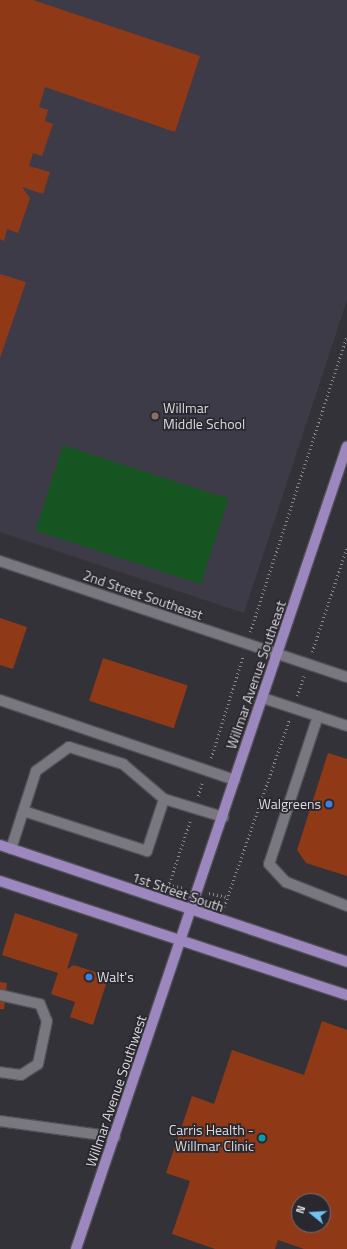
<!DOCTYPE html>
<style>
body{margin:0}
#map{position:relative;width:347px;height:1249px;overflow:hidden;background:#343239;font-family:"Titillium Web",sans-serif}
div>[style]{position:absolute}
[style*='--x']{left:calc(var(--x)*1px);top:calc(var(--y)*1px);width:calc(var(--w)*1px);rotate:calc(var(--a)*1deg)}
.built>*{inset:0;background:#3e3b48}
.green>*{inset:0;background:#165522;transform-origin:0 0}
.building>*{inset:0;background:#903917;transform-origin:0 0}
.path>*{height:2.5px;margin-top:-1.25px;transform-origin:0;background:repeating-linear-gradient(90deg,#86858a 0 1px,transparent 0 4px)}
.roads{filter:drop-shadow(1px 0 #515056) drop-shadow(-1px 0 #515056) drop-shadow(0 1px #515056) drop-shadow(0 -1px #515056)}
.minor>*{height:10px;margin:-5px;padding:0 5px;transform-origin:5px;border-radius:5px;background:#79777f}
.major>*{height:10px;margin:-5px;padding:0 5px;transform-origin:5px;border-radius:5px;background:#9d87bf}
.dots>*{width:11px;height:11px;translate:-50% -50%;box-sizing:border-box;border:2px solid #2a282f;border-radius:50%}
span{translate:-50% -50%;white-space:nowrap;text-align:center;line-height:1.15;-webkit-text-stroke:3.5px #2a282f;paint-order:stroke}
.poi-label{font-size:14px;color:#dbdade}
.left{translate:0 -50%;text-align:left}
.right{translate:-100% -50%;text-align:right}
.street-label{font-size:14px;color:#dbdade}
.north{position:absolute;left:291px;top:1193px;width:40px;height:40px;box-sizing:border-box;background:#2a282f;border:1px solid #716f75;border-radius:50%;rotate:288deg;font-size:11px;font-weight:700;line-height:16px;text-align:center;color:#dbdade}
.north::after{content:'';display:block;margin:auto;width:14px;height:18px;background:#70c2f4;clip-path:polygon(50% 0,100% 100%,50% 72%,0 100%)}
</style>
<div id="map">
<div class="built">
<i style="clip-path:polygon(0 0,347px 0,347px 300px,244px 613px,0 532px)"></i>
</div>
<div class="green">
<i style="left:63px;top:445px;width:174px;height:90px;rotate:18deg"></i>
</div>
<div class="building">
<i style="clip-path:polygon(0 0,33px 0,200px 56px,175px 132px,45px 87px,39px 107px,48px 110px,45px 121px,53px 124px,42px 156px,33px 153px,29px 166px,50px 172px,43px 194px,22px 187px,30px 198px,18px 233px,7px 229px,4px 241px,0 239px)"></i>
<i style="clip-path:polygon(0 274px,26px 282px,0 358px)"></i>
<i style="clip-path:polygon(0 618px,27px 627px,13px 669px,0 665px)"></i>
<i style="left:103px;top:658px;width:89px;height:45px;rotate:18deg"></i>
<i style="clip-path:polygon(328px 753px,347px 759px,347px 876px,306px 863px,297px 850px)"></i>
<i style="clip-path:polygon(15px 913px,78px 934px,67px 969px,74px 965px,101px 974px,106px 984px,93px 1025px,70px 1017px,75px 1002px,51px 994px,58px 973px,2px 955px)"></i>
<i style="clip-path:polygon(0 982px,7px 983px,4px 1009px,0 1009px)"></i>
<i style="clip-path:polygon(evenodd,322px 1021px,347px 1030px,347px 1249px,304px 1249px,278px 1240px,275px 1249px,215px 1249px,172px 1234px,190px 1181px,166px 1173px,192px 1096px,214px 1104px,232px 1050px,304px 1075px,322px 1021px,299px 1201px,323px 1201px,323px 1225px,299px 1225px,299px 1201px)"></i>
</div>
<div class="path">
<i style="--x:250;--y:632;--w:311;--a:-71.9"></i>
<i style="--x:312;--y:652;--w:111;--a:-71.6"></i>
<i style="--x:297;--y:696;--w:21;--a:-71"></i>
<i style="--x:211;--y:758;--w:107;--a:-72.6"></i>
<i style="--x:198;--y:796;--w:14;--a:-73"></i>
<i style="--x:169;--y:885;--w:16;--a:11"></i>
<i style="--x:168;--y:887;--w:70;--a:-71.6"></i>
<i style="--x:209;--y:893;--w:19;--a:12"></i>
<i style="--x:224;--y:907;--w:198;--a:-70.8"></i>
</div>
<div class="roads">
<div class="minor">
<i style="--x:0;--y:561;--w:366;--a:18.5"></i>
<i style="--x:263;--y:698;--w:89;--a:18.4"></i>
<i style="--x:0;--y:700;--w:248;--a:18.8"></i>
<i style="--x:318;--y:716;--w:156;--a:108.3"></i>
<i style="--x:269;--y:864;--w:25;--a:47"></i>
<i style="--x:286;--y:882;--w:66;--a:21.5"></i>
<i style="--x:164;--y:799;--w:62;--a:17"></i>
<i style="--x:11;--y:849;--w:82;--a:-72.2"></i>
<i style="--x:36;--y:771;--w:41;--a:-36"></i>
<i style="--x:69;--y:747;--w:57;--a:17.5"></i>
<i style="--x:123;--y:764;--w:54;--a:40.5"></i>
<i style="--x:164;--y:799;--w:55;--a:108.1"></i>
<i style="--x:147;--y:851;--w:129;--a:-162"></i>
<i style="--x:0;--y:995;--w:41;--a:12.7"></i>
<i style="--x:40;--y:1004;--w:18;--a:68"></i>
<i style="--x:47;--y:1021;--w:44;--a:101.8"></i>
<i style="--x:38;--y:1064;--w:20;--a:147"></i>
<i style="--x:21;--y:1075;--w:21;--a:-172"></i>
<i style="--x:0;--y:1121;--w:116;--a:7.9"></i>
</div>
<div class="major">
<i style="--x:0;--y:845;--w:366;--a:18.6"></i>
<i style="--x:0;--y:881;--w:365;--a:18.2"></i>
<i style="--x:76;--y:1249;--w:847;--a:-71.35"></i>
</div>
</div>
<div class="dots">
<i style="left:155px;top:416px;background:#8d6e63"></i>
<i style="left:329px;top:804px;background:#3f7fe0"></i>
<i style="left:89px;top:977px;background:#3f7fe0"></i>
<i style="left:262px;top:1138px;background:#0f9aa8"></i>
</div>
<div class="poi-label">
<span class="left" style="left:163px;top:416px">Willmar<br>Middle School</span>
<span class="right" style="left:321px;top:804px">Walgreens</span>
<span class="left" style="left:97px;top:977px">Walt's</span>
<span class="right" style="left:254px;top:1138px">Carris Health -<br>Willmar Clinic</span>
</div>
<div class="street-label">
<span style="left:143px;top:595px;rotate:19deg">2nd Street Southeast</span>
<span style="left:256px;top:675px;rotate:-71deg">Willmar Avenue Southeast</span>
<span style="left:178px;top:892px;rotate:19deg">1st Street South</span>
<span style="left:116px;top:1091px;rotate:-71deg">Willmar Avenue Southwest</span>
</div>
<div class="north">N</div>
</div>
